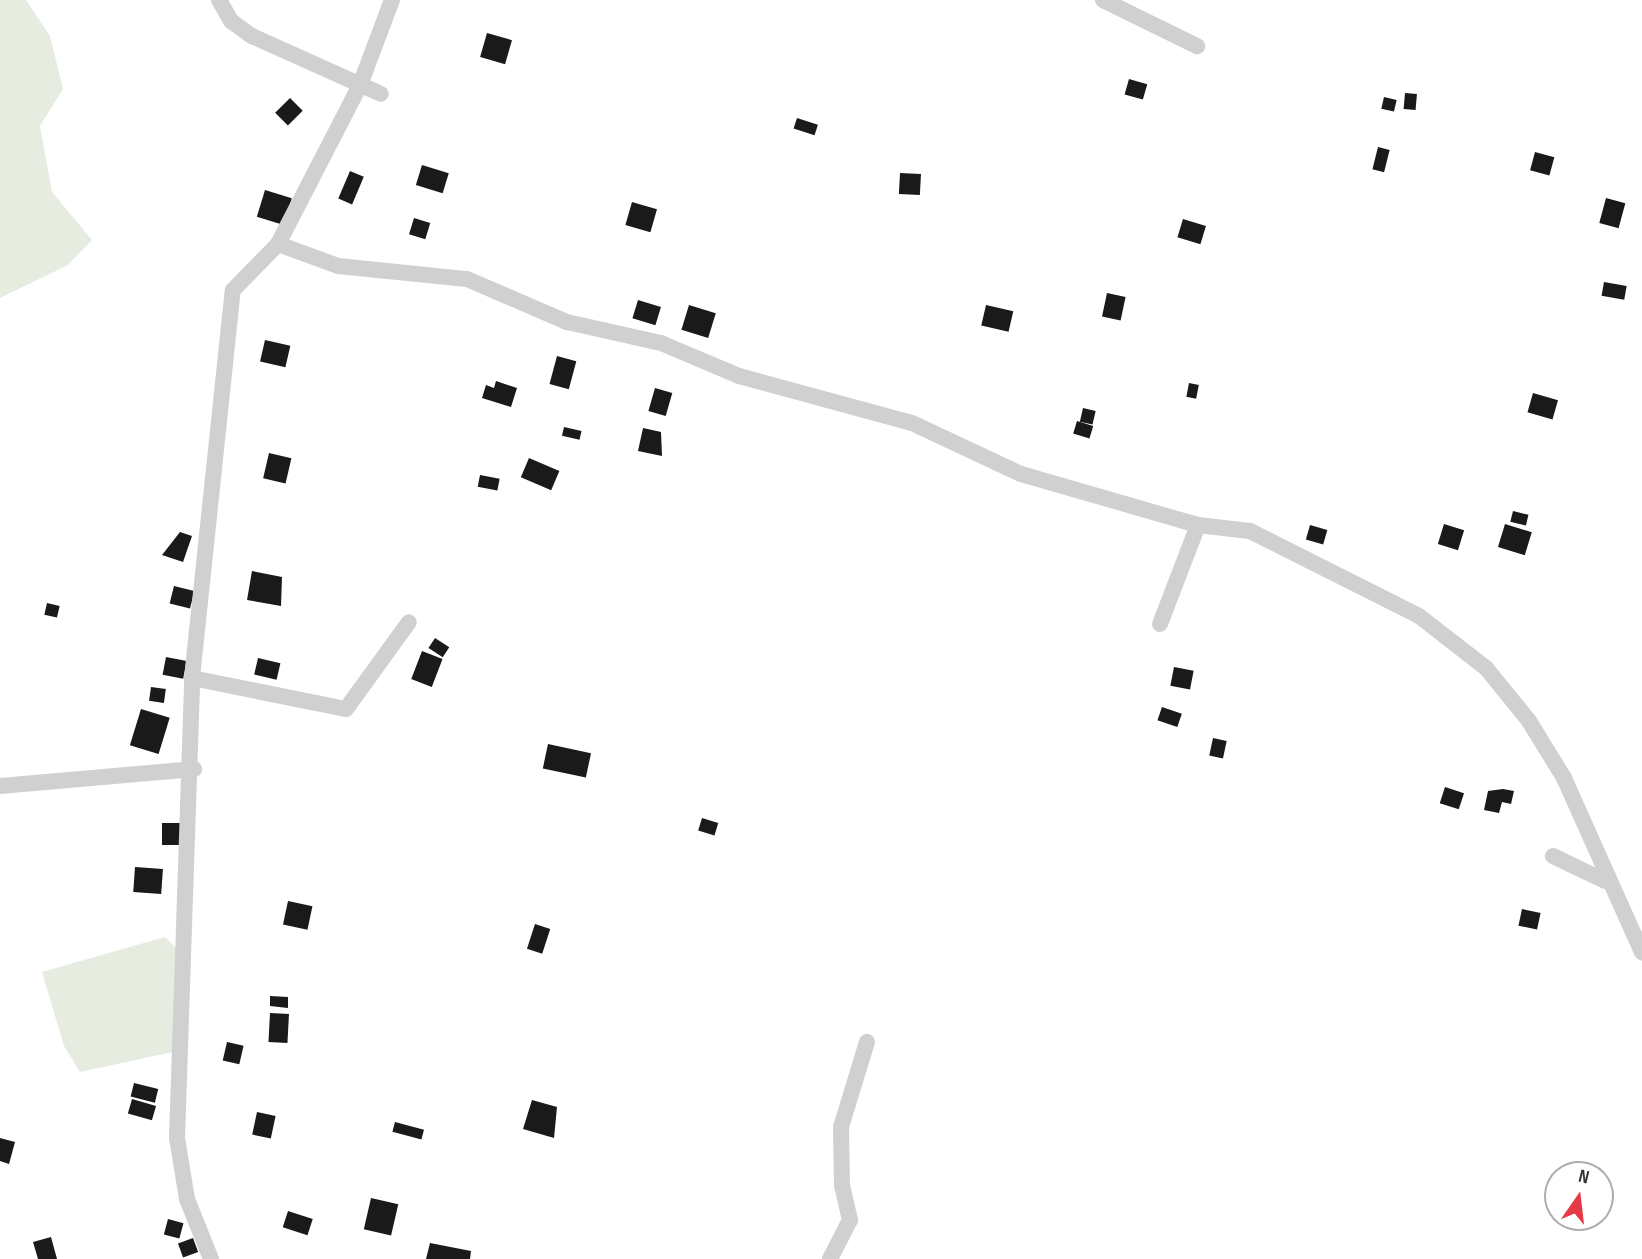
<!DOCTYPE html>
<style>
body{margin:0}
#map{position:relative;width:1642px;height:1259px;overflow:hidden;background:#fff;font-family:"Sofia Sans Condensed",sans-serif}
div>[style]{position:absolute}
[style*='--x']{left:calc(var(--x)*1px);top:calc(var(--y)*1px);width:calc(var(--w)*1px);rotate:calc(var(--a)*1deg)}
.green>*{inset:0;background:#e6ecdf}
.building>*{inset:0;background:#1a1a1a;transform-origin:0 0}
.minor>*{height:16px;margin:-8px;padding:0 8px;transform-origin:8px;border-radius:8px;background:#d0d0d0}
span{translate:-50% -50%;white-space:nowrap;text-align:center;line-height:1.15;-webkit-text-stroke:7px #fff;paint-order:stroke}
.north{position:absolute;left:1544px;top:1161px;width:70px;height:70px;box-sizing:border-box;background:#fff;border:2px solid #adadad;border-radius:50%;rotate:14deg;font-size:19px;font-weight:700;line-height:28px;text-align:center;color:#333}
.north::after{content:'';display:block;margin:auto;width:24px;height:32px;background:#e63946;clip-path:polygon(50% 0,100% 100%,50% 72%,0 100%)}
</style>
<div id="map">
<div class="green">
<i style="clip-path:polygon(0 0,26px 0,50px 36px,63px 89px,40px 126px,52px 192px,92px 240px,68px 265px,0 298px)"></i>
<i style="clip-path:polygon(165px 937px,183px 955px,177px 1051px,80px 1072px,64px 1046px,42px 972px)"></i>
</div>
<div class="building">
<i style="left:487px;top:33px;width:26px;height:25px;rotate:16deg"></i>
<i style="left:1129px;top:79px;width:19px;height:16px;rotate:16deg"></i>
<i style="left:1405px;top:93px;width:12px;height:16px;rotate:5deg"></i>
<i style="left:1384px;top:97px;width:13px;height:12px;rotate:13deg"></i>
<i style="left:290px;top:98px;width:18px;height:21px;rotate:45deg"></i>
<i style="left:797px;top:118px;width:22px;height:11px;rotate:18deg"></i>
<i style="left:1378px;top:147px;width:12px;height:23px;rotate:14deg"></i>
<i style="left:1535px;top:152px;width:20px;height:19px;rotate:15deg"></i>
<i style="left:422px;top:165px;width:28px;height:21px;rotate:17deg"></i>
<i style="left:350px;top:171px;width:15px;height:30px;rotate:23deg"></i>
<i style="left:900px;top:173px;width:21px;height:21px;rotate:3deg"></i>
<i style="left:265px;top:190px;width:28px;height:28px;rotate:17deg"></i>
<i style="left:1606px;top:198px;width:20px;height:26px;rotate:15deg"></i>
<i style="left:632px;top:202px;width:26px;height:24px;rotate:16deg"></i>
<i style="left:414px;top:218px;width:17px;height:17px;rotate:17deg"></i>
<i style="left:1183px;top:219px;width:24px;height:19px;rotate:17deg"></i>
<i style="left:1604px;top:282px;width:23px;height:14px;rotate:10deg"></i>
<i style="left:1107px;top:293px;width:19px;height:24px;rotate:12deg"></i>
<i style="left:638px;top:300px;width:24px;height:19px;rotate:17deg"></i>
<i style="left:689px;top:305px;width:28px;height:26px;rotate:17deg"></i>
<i style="left:986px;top:305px;width:28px;height:21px;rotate:13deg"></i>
<i style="left:265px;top:340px;width:26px;height:22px;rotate:13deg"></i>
<i style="left:557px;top:356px;width:20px;height:29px;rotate:15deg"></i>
<i style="clip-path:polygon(496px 381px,517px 388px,511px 407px,482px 398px,486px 385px,494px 388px)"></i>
<i style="left:1189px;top:383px;width:10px;height:14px;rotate:11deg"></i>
<i style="left:655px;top:388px;width:18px;height:24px;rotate:16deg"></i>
<i style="left:1533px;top:393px;width:26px;height:20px;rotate:16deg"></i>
<i style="left:1083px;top:408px;width:13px;height:14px;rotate:13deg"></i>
<i style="left:1077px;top:421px;width:17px;height:13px;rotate:17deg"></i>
<i style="left:564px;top:427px;width:18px;height:9px;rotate:13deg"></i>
<i style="clip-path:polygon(643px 428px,661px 432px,662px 456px,638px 451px)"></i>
<i style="left:269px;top:453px;width:23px;height:26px;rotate:13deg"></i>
<i style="left:529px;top:458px;width:33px;height:21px;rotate:23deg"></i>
<i style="left:480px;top:475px;width:20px;height:12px;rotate:11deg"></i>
<i style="left:1513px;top:511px;width:16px;height:11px;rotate:14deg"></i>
<i style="left:1444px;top:524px;width:21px;height:21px;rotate:17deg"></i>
<i style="left:1505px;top:524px;width:28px;height:24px;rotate:17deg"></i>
<i style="left:1310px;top:525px;width:18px;height:15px;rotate:16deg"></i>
<i style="clip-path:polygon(180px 532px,192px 536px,183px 562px,162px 555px)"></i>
<i style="clip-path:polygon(252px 571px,282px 577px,281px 606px,247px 600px)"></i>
<i style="left:174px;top:586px;width:21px;height:18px;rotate:14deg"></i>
<i style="left:47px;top:603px;width:13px;height:12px;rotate:13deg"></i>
<i style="left:435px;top:638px;width:17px;height:12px;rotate:33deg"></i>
<i style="left:422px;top:651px;width:22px;height:30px;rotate:21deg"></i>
<i style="left:166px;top:657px;width:21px;height:18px;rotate:11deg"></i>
<i style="left:258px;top:658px;width:23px;height:17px;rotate:13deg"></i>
<i style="left:1174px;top:667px;width:20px;height:19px;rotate:11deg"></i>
<i style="left:151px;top:687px;width:15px;height:14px;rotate:8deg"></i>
<i style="left:1162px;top:707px;width:21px;height:14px;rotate:19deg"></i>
<i style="left:141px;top:709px;width:30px;height:38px;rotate:17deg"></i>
<i style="left:1213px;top:738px;width:14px;height:18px;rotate:12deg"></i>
<i style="left:548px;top:744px;width:44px;height:25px;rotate:12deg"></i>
<i style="left:1445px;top:787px;width:20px;height:17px;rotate:18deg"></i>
<i style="clip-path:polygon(1503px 789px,1514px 791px,1511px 804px,1502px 802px,1499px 813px,1484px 810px,1488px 791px)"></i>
<i style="left:702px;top:818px;width:17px;height:13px;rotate:17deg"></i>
<i style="left:162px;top:823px;width:19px;height:22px"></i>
<i style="left:135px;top:867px;width:28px;height:25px;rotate:4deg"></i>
<i style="left:288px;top:901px;width:25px;height:24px;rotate:12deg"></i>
<i style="left:1522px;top:909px;width:19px;height:17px;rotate:12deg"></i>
<i style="left:535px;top:924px;width:16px;height:26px;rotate:18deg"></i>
<i style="clip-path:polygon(270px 996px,288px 997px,288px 1008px,270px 1006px)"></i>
<i style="left:270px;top:1013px;width:19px;height:29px;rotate:3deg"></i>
<i style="left:227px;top:1042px;width:17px;height:19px;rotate:13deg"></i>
<i style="left:134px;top:1083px;width:25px;height:14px;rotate:14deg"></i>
<i style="left:132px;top:1099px;width:25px;height:15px;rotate:16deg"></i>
<i style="clip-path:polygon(532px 1100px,557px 1107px,554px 1138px,523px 1129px)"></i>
<i style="left:257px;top:1112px;width:19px;height:23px;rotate:12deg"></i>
<i style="left:395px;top:1122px;width:30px;height:10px;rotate:15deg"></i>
<i style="clip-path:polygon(0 1138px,15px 1142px,9px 1164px,0 1161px)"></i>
<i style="left:371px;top:1198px;width:28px;height:32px;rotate:13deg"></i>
<i style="left:288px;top:1211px;width:26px;height:17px;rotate:18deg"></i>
<i style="left:168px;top:1219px;width:16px;height:16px;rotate:15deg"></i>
<i style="clip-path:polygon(51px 1237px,57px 1259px,38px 1259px,33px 1242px)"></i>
<i style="left:193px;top:1238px;width:15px;height:16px;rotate:70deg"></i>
<i style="clip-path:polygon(430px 1243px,471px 1251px,470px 1259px,426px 1259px)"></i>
</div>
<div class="minor">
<i style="--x:219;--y:0;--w:24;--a:60"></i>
<i style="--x:231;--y:21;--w:26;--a:36"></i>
<i style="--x:252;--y:36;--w:141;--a:24.2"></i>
<i style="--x:1103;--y:0;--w:105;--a:26.1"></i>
<i style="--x:278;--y:244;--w:64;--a:20.1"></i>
<i style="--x:338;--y:266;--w:130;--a:5.8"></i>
<i style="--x:467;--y:279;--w:109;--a:23.3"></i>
<i style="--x:567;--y:322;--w:96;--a:12.6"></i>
<i style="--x:661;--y:343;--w:85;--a:22.9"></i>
<i style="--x:739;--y:376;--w:179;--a:15.2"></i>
<i style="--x:912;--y:423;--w:120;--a:25.1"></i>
<i style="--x:1021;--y:474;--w:184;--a:16.1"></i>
<i style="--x:1198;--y:525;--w:52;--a:6.6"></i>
<i style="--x:1250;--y:531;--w:189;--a:26.7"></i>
<i style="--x:1419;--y:616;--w:85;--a:37.8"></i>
<i style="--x:1486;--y:668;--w:68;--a:50.9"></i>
<i style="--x:1529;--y:721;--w:67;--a:58.4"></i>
<i style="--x:1564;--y:778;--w:191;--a:65.9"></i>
<i style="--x:1160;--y:624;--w:106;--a:-69"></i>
<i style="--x:192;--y:678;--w:157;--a:11.4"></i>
<i style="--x:346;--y:709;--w:107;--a:-54.1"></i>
<i style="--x:0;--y:786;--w:195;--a:-5"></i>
<i style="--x:1553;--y:856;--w:58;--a:25.7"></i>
<i style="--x:211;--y:1259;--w:65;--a:-111.8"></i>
<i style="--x:187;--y:1199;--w:62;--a:-99.3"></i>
<i style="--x:177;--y:1138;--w:460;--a:-88.1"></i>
<i style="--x:192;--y:678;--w:390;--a:-84"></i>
<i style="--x:233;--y:290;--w:64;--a:-45.6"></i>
<i style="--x:278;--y:244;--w:179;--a:-62.7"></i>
<i style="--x:360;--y:85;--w:91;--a:-69.4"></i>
<i style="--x:830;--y:1259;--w:44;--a:-62.9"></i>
<i style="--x:850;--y:1220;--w:35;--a:-103"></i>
<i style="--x:842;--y:1186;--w:59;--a:-91"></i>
<i style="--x:841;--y:1127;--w:89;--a:-73"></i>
</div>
<div class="north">N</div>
</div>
